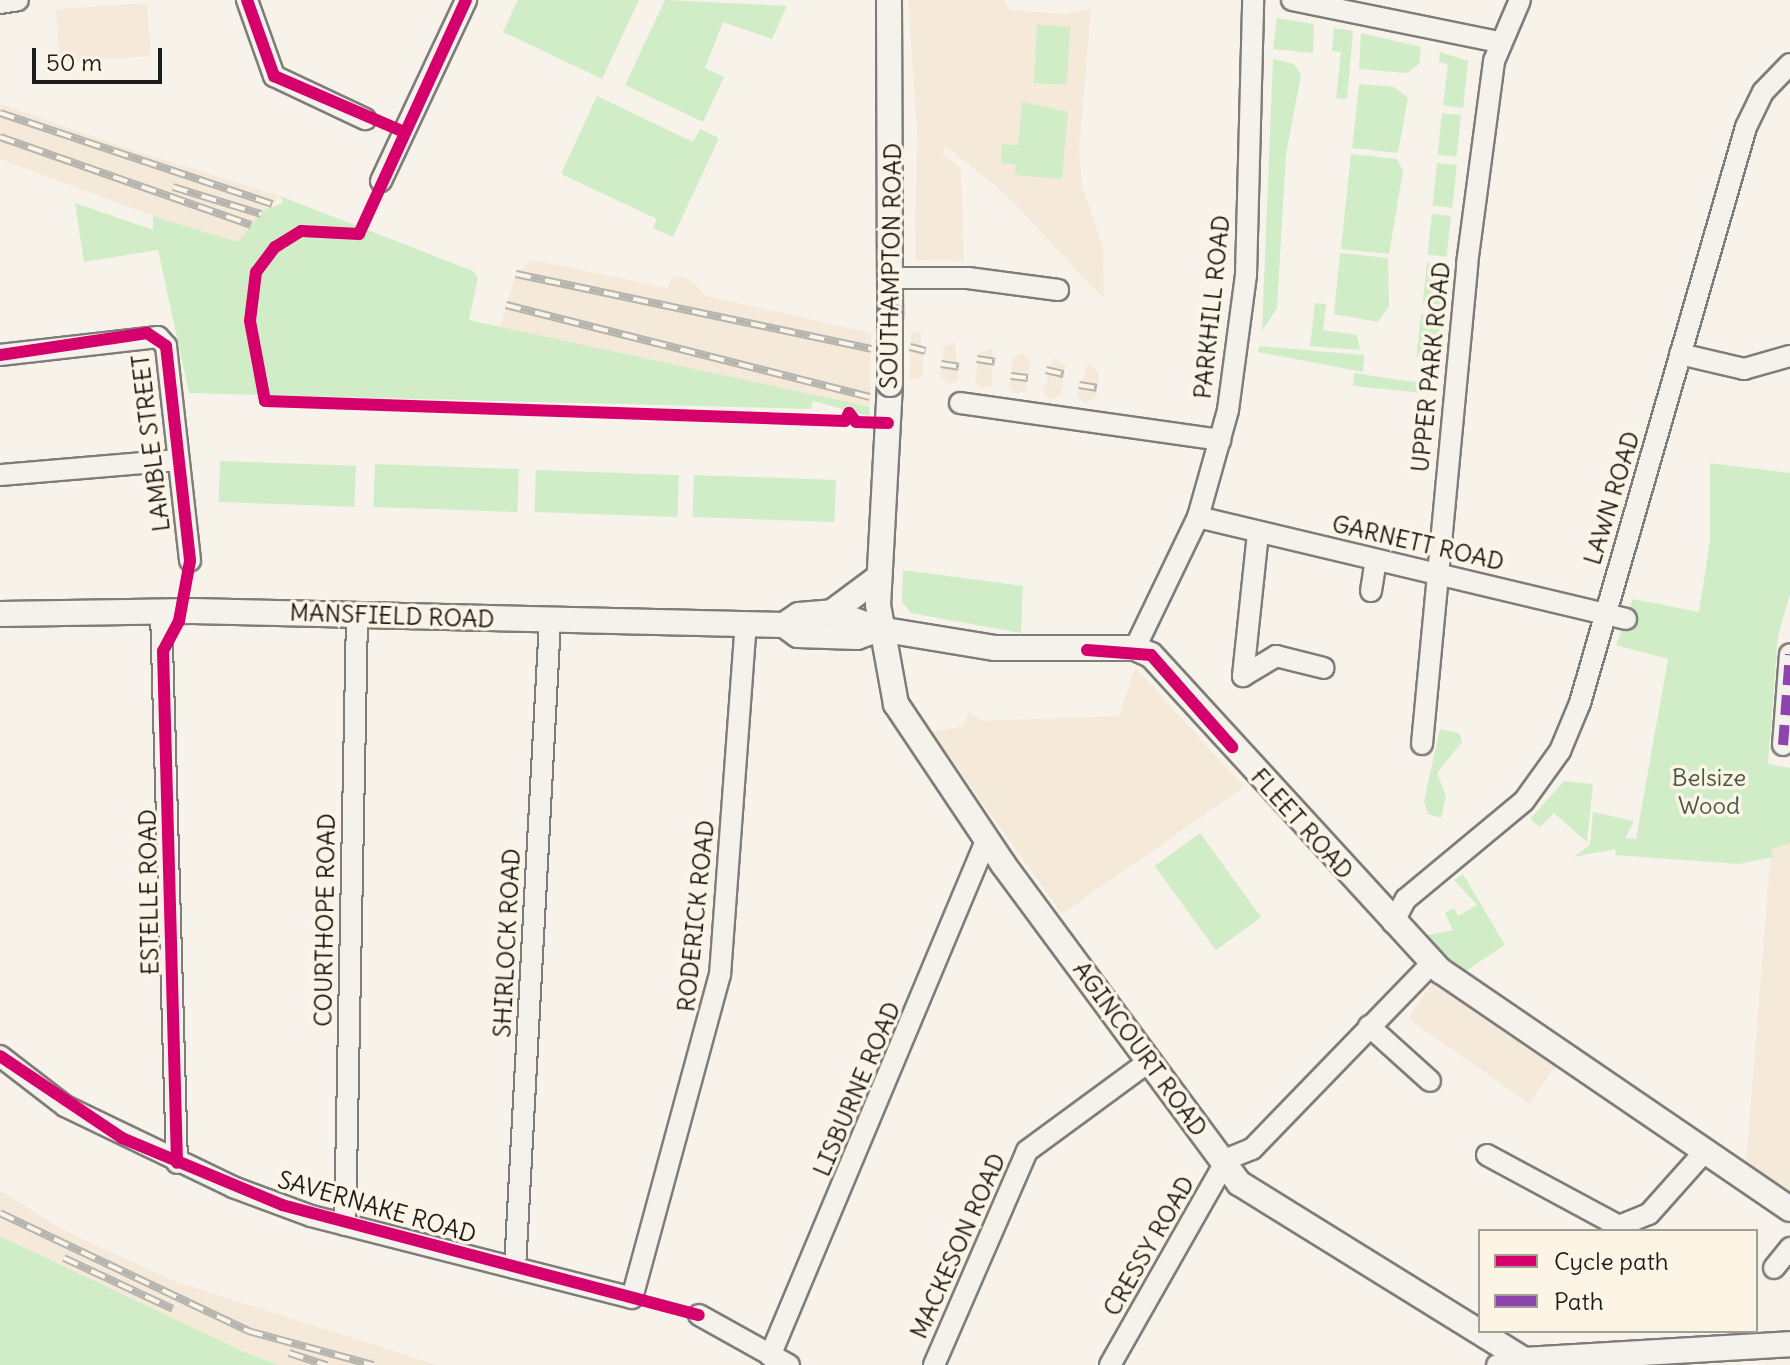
<!DOCTYPE html>
<style>
body{margin:0}
#map{position:relative;width:1790px;height:1365px;overflow:hidden;background:#f7f3ea;font-family:Delius,sans-serif}
div>[style]{position:absolute}
[style*='--x']{left:calc(var(--x)*1px);top:calc(var(--y)*1px);width:calc(var(--w)*1px);rotate:calc(var(--a)*1deg)}
.built>*{inset:0;background:#f5e9d9;transform-origin:0 0}
.green>*{inset:0;background:#d0edc7;transform-origin:0 0}
.roads{filter:drop-shadow(2px 0 #7f7d79) drop-shadow(-2px 0 #7f7d79) drop-shadow(0 2px #7f7d79) drop-shadow(0 -2px #7f7d79)}
.minor>*{height:20px;margin:-10px;padding:0 10px;transform-origin:10px;border-radius:10px;background:#f5f2ec}
.major>*{height:24px;margin:-12px;padding:0 12px;transform-origin:12px;border-radius:12px;background:#f5f2ec}
.rail>*{height:8px;margin-top:-4px;transform-origin:0;background:repeating-linear-gradient(90deg,#fcf5e5 0 15px,#b6b4af 0 30px);box-sizing:border-box;border-block:2px solid #b6b4af}
.bridges{filter:drop-shadow(2px 0 #7f7d79) drop-shadow(-2px 0 #7f7d79) drop-shadow(0 2px #7f7d79) drop-shadow(0 -2px #7f7d79)}
.major-bridge>*{height:24px;margin:-12px;padding:0 12px;transform-origin:12px;border-radius:12px;background:#f5f2ec}
.quiet>*{height:10px;margin-top:-5px;transform-origin:0;background:repeating-linear-gradient(90deg,#8e44ad 0 20px,transparent 0 30px)}
.cycleway>*{height:12px;margin:-6px;padding:0 6px;transform-origin:6px;border-radius:6px;background:#d6006c}
span{translate:-50% -50%;white-space:nowrap;text-align:center;line-height:1.15;-webkit-text-stroke:7px #fcf5e5;paint-order:stroke}
.street-label{font-size:24px;color:#1c1c1c}
.park-label{font-size:24px;color:#495947}
.legend{position:absolute;left:1478px;top:1229px;width:280px;height:104px;box-sizing:border-box;background:#fcf5e5;border:2px solid #a29e95;margin:0;padding:10px 14px;list-style:none;font-size:24px;color:#1c1c1c}
.legend li{display:flex;align-items:center;gap:16px;height:40px}
.legend b{width:40px;border:2px solid #a29e95}
.scale{position:absolute;left:32px;top:48px;width:130px;height:36px;box-sizing:border-box;border:4px solid #1c1c1c;border-top:0;padding-left:10px;font-size:24px;line-height:28px;white-space:nowrap;color:#1c1c1c;-webkit-text-stroke:6px #fcf5e5;paint-order:stroke}
</style>
<div id="map">
<div class="built">
<i style="clip-path:polygon(908px 0,1004px 0,1010px 10px,1066px 14px,1091px 9px,1079px 149px,1082px 186px,1103px 248px,1104px 299px,1002px 191px,946px 146px,942px 153px,961px 169px,964px 261px,915px 260px,917px 129px)"></i>
<i style="left:147px;top:3px;width:53px;height:91px;rotate:86deg"></i>
<i style="clip-path:polygon(0 104px,132px 150px,280px 196px,238px 242px,153px 216px,0 159px)"></i>
<i style="clip-path:polygon(532px 260px,667px 288px,673px 276px,688px 279px,707px 296px,871px 333px,870px 407px,500px 327px,516px 274px)"></i>
<i style="clip-path:polygon(921px 332px,923px 377px,910px 381px,911px 333px)"></i>
<i style="clip-path:polygon(955px 343px,958px 380px,948px 384px,940px 377px,944px 346px)"></i>
<i style="clip-path:polygon(992px 349px,992px 385px,981px 389px,975px 382px,979px 353px)"></i>
<i style="clip-path:polygon(1023px 353px,1030px 360px,1026px 390px,1016px 394px,1009px 387px,1013px 358px)"></i>
<i style="clip-path:polygon(1054px 358px,1065px 366px,1061px 395px,1051px 400px,1043px 392px)"></i>
<i style="clip-path:polygon(1088px 363px,1099px 373px,1096px 397px,1086px 404px,1077px 397px)"></i>
<i style="clip-path:polygon(1135px 667px,1244px 787px,1062px 914px,932px 732px,963px 726px,969px 712px,984px 721px,1119px 716px)"></i>
<i style="clip-path:polygon(1790px 842px,1790px 1196px,1746px 1166px,1771px 849px)"></i>
<i style="left:1435px;top:980px;width:148px;height:47px;rotate:35deg"></i>
<i style="clip-path:polygon(0 1190px,61px 1229px,174px 1281px,437px 1365px,279px 1365px,244px 1352px,0 1236px)"></i>
</div>
<div class="green">
<i style="clip-path:polygon(518px 0,639px 0,602px 79px,503px 32px)"></i>
<i style="clip-path:polygon(665px 0,787px 6px,772px 39px,723px 22px,705px 68px,724px 77px,703px 122px,625px 85px)"></i>
<i style="clip-path:polygon(1277px 18px,1314px 24px,1313px 53px,1273px 49px)"></i>
<i style="left:1037px;top:25px;width:33px;height:58px;rotate:3deg"></i>
<i style="clip-path:polygon(1334px 28px,1353px 31px,1347px 99px,1336px 98px,1341px 52px,1332px 51px)"></i>
<i style="clip-path:polygon(1361px 33px,1421px 47px,1419px 64px,1407px 73px,1359px 69px)"></i>
<i style="clip-path:polygon(1440px 52px,1468px 61px,1463px 108px,1443px 105px,1448px 64px,1439px 62px)"></i>
<i style="clip-path:polygon(1273px 59px,1294px 64px,1301px 75px,1286px 154px,1277px 308px,1262px 331px)"></i>
<i style="clip-path:polygon(1359px 84px,1394px 87px,1408px 98px,1398px 153px,1352px 148px)"></i>
<i style="clip-path:polygon(597px 96px,693px 142px,700px 129px,719px 138px,673px 237px,653px 228px,657px 219px,561px 174px)"></i>
<i style="clip-path:polygon(1022px 102px,1068px 112px,1062px 179px,1015px 175px,1016px 165px,1001px 163px,1002px 144px,1018px 145px)"></i>
<i style="left:1442px;top:113px;width:19px;height:42px;rotate:6deg"></i>
<i style="clip-path:polygon(1351px 154px,1397px 159px,1403px 171px,1389px 254px,1341px 249px)"></i>
<i style="left:1437px;top:163px;width:20px;height:43px;rotate:6deg"></i>
<i style="clip-path:polygon(280px 196px,473px 271px,478px 278px,469px 320px,870px 407px,869px 416px,813px 401px,811px 409px,189px 393px,158px 250px,84px 262px,75px 203px,153px 230px,153px 216px,238px 242px,264px 210px,283px 203px)"></i>
<i style="left:1432px;top:214px;width:19px;height:41px;rotate:6deg"></i>
<i style="clip-path:polygon(1340px 253px,1388px 258px,1389px 306px,1378px 322px,1334px 314px)"></i>
<i style="left:1427px;top:263px;width:19px;height:40px;rotate:6deg"></i>
<i style="clip-path:polygon(1315px 303px,1326px 304px,1323px 330px,1357px 335px,1360px 350px,1310px 346px)"></i>
<i style="left:1421px;top:314px;width:20px;height:43px;rotate:6deg"></i>
<i style="clip-path:polygon(1259px 346px,1364px 355px,1363px 372px,1258px 352px)"></i>
<i style="clip-path:polygon(1354px 373px,1434px 385px,1433px 394px,1353px 386px)"></i>
<i style="left:220px;top:461px;width:136px;height:41px;rotate:2deg"></i>
<i style="clip-path:polygon(1710px 463px,1790px 473px,1790px 594px,1778px 636px,1768px 764px,1790px 768px,1790px 843px,1771px 849px,1774px 857px,1739px 864px,1615px 855px,1616px 849px,1573px 857px,1590px 845px,1593px 812px,1634px 821px,1625px 838px,1636px 839px,1668px 659px,1616px 645px,1633px 599px,1699px 612px,1710px 540px)"></i>
<i style="left:375px;top:464px;width:144px;height:43px;rotate:2deg"></i>
<i style="left:536px;top:470px;width:143px;height:42px;rotate:2deg"></i>
<i style="left:694px;top:475px;width:142px;height:42px;rotate:2deg"></i>
<i style="clip-path:polygon(903px 570px,1023px 586px,1021px 633px,911px 613px,902px 602px)"></i>
<i style="clip-path:polygon(1440px 729px,1459px 733px,1462px 742px,1437px 773px,1446px 796px,1441px 818px,1428px 814px,1424px 801px)"></i>
<i style="clip-path:polygon(1564px 781px,1593px 784px,1587px 842px,1554px 813px,1540px 827px,1530px 819px)"></i>
<i style="left:1200px;top:833px;width:104px;height:56px;rotate:54deg"></i>
<i style="clip-path:polygon(1463px 874px,1505px 945px,1461px 974px,1423px 936px,1453px 930px,1445px 913px,1454px 908px,1458px 916px,1477px 905px,1454px 880px)"></i>
<i style="clip-path:polygon(0 1236px,244px 1352px,279px 1365px,0 1365px)"></i>
</div>
<div class="roads">
<div class="minor">
<i style="--x:247;--y:0;--w:81;--a:70.4"></i>
<i style="--x:274;--y:76;--w:101;--a:25.3"></i>
<i style="--x:1292;--y:0;--w:211;--a:11.5"></i>
<i style="--x:0;--y:3;--w:18;--a:-9"></i>
<i style="--x:381;--y:181;--w:200;--a:-64.8"></i>
<i style="--x:892;--y:278;--w:76;--a:0"></i>
<i style="--x:968;--y:278;--w:91;--a:7.6"></i>
<i style="--x:1680;--y:354;--w:66;--a:13.2"></i>
<i style="--x:1744;--y:369;--w:48;--a:-15.8"></i>
<i style="--x:0;--y:355;--w:159;--a:-6.5"></i>
<i style="--x:158;--y:337;--w:12;--a:48"></i>
<i style="--x:166;--y:346;--w:216;--a:83.6"></i>
<i style="--x:960;--y:403;--w:263;--a:8.1"></i>
<i style="--x:0;--y:475;--w:178;--a:-4.8"></i>
<i style="--x:1198;--y:517;--w:440;--a:13.4"></i>
<i style="--x:1258;--y:533;--w:144;--a:96"></i>
<i style="--x:1243;--y:676;--w:39;--a:-31"></i>
<i style="--x:1276;--y:656;--w:49;--a:14"></i>
<i style="--x:1371;--y:591;--w:30;--a:-81"></i>
<i style="--x:161;--y:611;--w:552;--a:88.34"></i>
<i style="--x:1135;--y:648;--w:145;--a:-64.3"></i>
<i style="--x:1198;--y:517;--w:111;--a:-74.3"></i>
<i style="--x:1228;--y:410;--w:136;--a:-82.4"></i>
<i style="--x:1246;--y:275;--w:275;--a:-88.5"></i>
<i style="--x:1422;--y:744;--w:482;--a:-84.6"></i>
<i style="--x:1467;--y:264;--w:205;--a:-82.4"></i>
<i style="--x:1494;--y:61;--w:66;--a:-66.9"></i>
<i style="--x:1783;--y:745;--w:91;--a:-85.6"></i>
<i style="--x:1393;--y:923;--w:27;--a:-62"></i>
<i style="--x:1406;--y:899;--w:153;--a:-39.7"></i>
<i style="--x:1524;--y:801;--w:62;--a:-54.2"></i>
<i style="--x:1560;--y:751;--w:52;--a:-67.4"></i>
<i style="--x:1580;--y:703;--w:599;--a:-73.92"></i>
<i style="--x:1746;--y:127;--w:39;--a:-64"></i>
<i style="--x:1763;--y:92;--w:39;--a:-46"></i>
<i style="--x:1369;--y:1026;--w:82;--a:42"></i>
<i style="--x:0;--y:1056;--w:82;--a:37.6"></i>
<i style="--x:65;--y:1106;--w:187;--a:25.7"></i>
<i style="--x:233;--y:1187;--w:83;--a:20.4"></i>
<i style="--x:311;--y:1216;--w:331;--a:14.3"></i>
<i style="--x:632;--y:1298;--w:335;--a:-74.8"></i>
<i style="--x:720;--y:975;--w:351;--a:-85.8"></i>
<i style="--x:1487;--y:1155;--w:150;--a:28.3"></i>
<i style="--x:1619;--y:1226;--w:32;--a:-22"></i>
<i style="--x:1649;--y:1214;--w:86;--a:-48.3"></i>
<i style="--x:345;--y:1225;--w:610;--a:-88.87"></i>
<i style="--x:515;--y:1268;--w:648;--a:-86.9"></i>
<i style="--x:1774;--y:1268;--w:26;--a:-51"></i>
<i style="--x:699;--y:1315;--w:103;--a:29.1"></i>
<i style="--x:770;--y:1356;--w:558;--a:-67.25"></i>
<i style="--x:934;--y:1365;--w:233;--a:-66.5"></i>
<i style="--x:1027;--y:1151;--w:149;--a:-36.3"></i>
<i style="--x:1110;--y:1365;--w:237;--a:-60.4"></i>
<i style="--x:1227;--y:1159;--w:27;--a:-22"></i>
<i style="--x:1252;--y:1149;--w:259;--a:-45.9"></i>
<i style="--x:1497;--y:1365;--w:27;--a:-10"></i>
</div>
<div class="major">
<i style="--x:889;--y:0;--w:317;--a:89.8"></i>
<i style="--x:890;--y:384;--w:221;--a:93.1"></i>
<i style="--x:878;--y:605;--w:101;--a:79.7"></i>
<i style="--x:896;--y:704;--w:192;--a:56.2"></i>
<i style="--x:1003;--y:864;--w:397;--a:53.5"></i>
<i style="--x:1239;--y:1183;--w:335;--a:31.8"></i>
<i style="--x:1524;--y:1360;--w:266;--a:-3.4"></i>
<i style="--x:832;--y:612;--w:59;--a:-36.7"></i>
<i style="--x:0;--y:614;--w:192;--a:-0.9"></i>
<i style="--x:192;--y:611;--w:592;--a:1.35"></i>
<i style="--x:784;--y:625;--w:17;--a:36"></i>
<i style="--x:798;--y:635;--w:59;--a:1.9"></i>
<i style="--x:857;--y:637;--w:23;--a:-20"></i>
<i style="--x:784;--y:625;--w:18;--a:-34"></i>
<i style="--x:799;--y:615;--w:33;--a:-5"></i>
<i style="--x:832;--y:612;--w:50;--a:19.9"></i>
<i style="--x:879;--y:629;--w:118;--a:9.3"></i>
<i style="--x:995;--y:648;--w:140;--a:0"></i>
<i style="--x:1135;--y:648;--w:17;--a:24"></i>
<i style="--x:1151;--y:655;--w:429;--a:47.5"></i>
<i style="--x:1441;--y:971;--w:422;--a:34.3"></i>
</div>
</div>
<div class="rail">
<i style="--x:0;--y:113;--w:287;--a:18.5"></i>
<i style="--x:0;--y:137;--w:266;--a:19.3"></i>
<i style="--x:173;--y:187;--w:92;--a:17.1"></i>
<i style="--x:516;--y:274;--w:363;--a:11.9"></i>
<i style="--x:506;--y:305;--w:375;--a:14.2"></i>
<i style="--x:910;--y:347;--w:16;--a:14"></i>
<i style="--x:977;--y:359;--w:18;--a:9"></i>
<i style="--x:941;--y:364;--w:18;--a:9"></i>
<i style="--x:1046;--y:370;--w:18;--a:13"></i>
<i style="--x:1011;--y:376;--w:17;--a:7"></i>
<i style="--x:1079;--y:385;--w:18;--a:9"></i>
<i style="--x:0;--y:1213;--w:275;--a:25.4"></i>
<i style="--x:248;--y:1331;--w:130;--a:15.2"></i>
<i style="--x:64;--y:1258;--w:120;--a:25.1"></i>
<i style="--x:289;--y:1353;--w:40;--a:18"></i>
</div>
<div class="bridges">
<div class="major-bridge">
<i style="--x:890;--y:384;--w:67;--a:-90"></i>
</div>
</div>
<div class="quiet">
<i style="--x:1783;--y:745;--w:91;--a:-85.6"></i>
</div>
<div class="cycleway">
<i style="--x:247;--y:0;--w:81;--a:70.4"></i>
<i style="--x:274;--y:76;--w:142;--a:23.3"></i>
<i style="--x:466;--y:0;--w:257;--a:114.6"></i>
<i style="--x:359;--y:234;--w:58;--a:-177"></i>
<i style="--x:301;--y:231;--w:31;--a:148"></i>
<i style="--x:275;--y:247;--w:31;--a:127"></i>
<i style="--x:256;--y:272;--w:49;--a:97"></i>
<i style="--x:250;--y:321;--w:81;--a:79.4"></i>
<i style="--x:265;--y:401;--w:580;--a:1.97"></i>
<i style="--x:845;--y:421;--w:9;--a:-63"></i>
<i style="--x:849;--y:413;--w:11;--a:52"></i>
<i style="--x:856;--y:422;--w:32;--a:2"></i>
<i style="--x:0;--y:355;--w:149;--a:-8.5"></i>
<i style="--x:147;--y:333;--w:23;--a:34"></i>
<i style="--x:166;--y:346;--w:216;--a:83.6"></i>
<i style="--x:190;--y:561;--w:61;--a:100.4"></i>
<i style="--x:179;--y:621;--w:34;--a:118"></i>
<i style="--x:163;--y:651;--w:512;--a:88.43"></i>
<i style="--x:1087;--y:650;--w:64;--a:4.5"></i>
<i style="--x:1151;--y:655;--w:123;--a:48.6"></i>
<i style="--x:0;--y:1056;--w:147;--a:33.9"></i>
<i style="--x:122;--y:1138;--w:173;--a:22.7"></i>
<i style="--x:282;--y:1205;--w:431;--a:14.8"></i>
</div>
<div class="street-label">
<span style="left:891px;top:266px;rotate:-89deg">SOUTHAMPTON ROAD</span>
<span style="left:1212px;top:307px;rotate:-84deg">PARKHILL ROAD</span>
<span style="left:1431px;top:367px;rotate:-84deg">UPPER PARK ROAD</span>
<span style="left:151px;top:443px;rotate:-97deg">LAMBLE STREET</span>
<span style="left:1612px;top:498px;rotate:-73deg">LAWN ROAD</span>
<span style="left:1418px;top:543px;rotate:13deg">GARNETT ROAD</span>
<span style="left:392px;top:616px;rotate:2deg">MANSFIELD ROAD</span>
<span style="left:1302px;top:824px;rotate:48deg">FLEET ROAD</span>
<span style="left:149px;top:892px;rotate:-91deg">ESTELLE ROAD</span>
<span style="left:696px;top:916px;rotate:-84deg">RODERICK ROAD</span>
<span style="left:325px;top:920px;rotate:-89deg">COURTHOPE ROAD</span>
<span style="left:507px;top:943px;rotate:-87deg">SHIRLOCK ROAD</span>
<span style="left:1140px;top:1049px;rotate:54deg">AGINCOURT ROAD</span>
<span style="left:857px;top:1089px;rotate:-67deg">LISBURNE ROAD</span>
<span style="left:377px;top:1207px;rotate:16deg">SAVERNAKE ROAD</span>
<span style="left:958px;top:1246px;rotate:-66deg">MACKESON ROAD</span>
<span style="left:1149px;top:1246px;rotate:-60deg">CRESSY ROAD</span>
</div>
<div class="park-label">
<span style="left:1709px;top:792px">Belsize<br>Wood</span>
</div>
<ul class="legend">
<li><b style="height:10px;background:#d6006c"></b>Cycle path</li>
<li><b style="height:10px;background:#8e44ad"></b>Path</li>
</ul>
<div class="scale">50 m</div>
</div>
